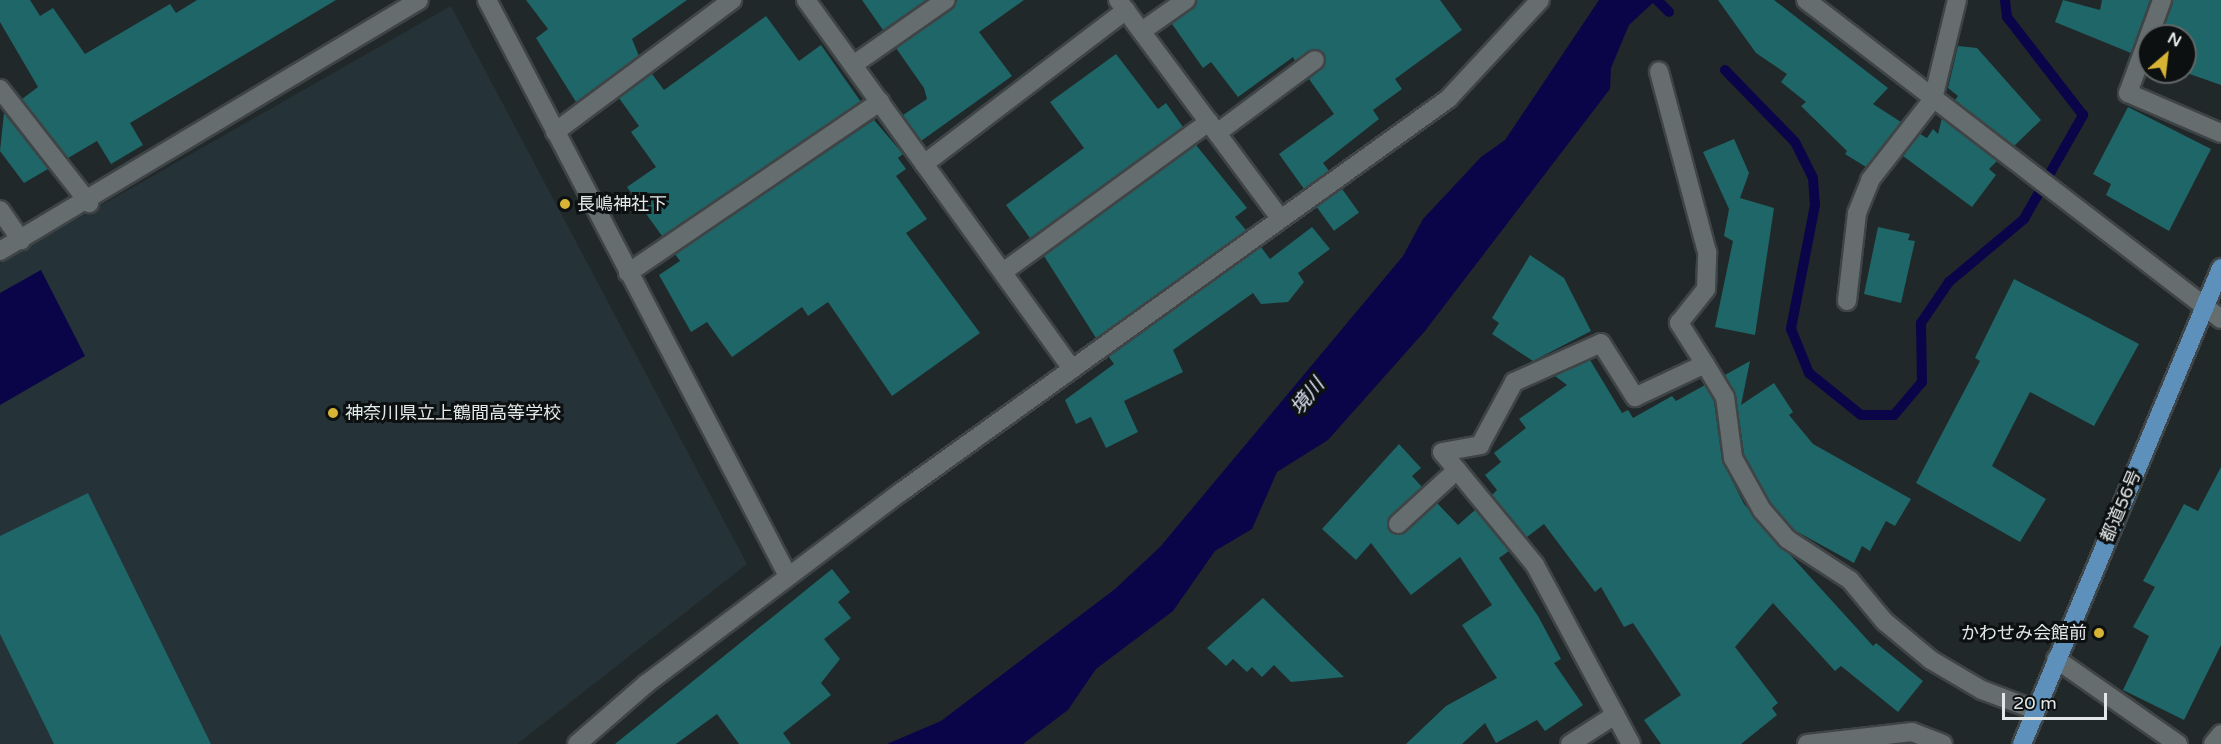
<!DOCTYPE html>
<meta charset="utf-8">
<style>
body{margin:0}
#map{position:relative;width:2221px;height:744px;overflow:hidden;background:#21282a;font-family:"Varela Round","Noto Sans JP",sans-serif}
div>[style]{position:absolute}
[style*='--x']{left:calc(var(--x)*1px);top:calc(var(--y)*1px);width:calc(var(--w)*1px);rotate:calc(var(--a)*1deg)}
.built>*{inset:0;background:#253237}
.water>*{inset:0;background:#0a0548}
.stream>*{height:10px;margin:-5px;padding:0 5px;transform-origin:5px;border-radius:5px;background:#0a0548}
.building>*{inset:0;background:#1e6667;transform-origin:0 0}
.roads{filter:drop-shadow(2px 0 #3f4446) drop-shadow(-2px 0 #3f4446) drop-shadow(0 2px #3f4446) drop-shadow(0 -2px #3f4446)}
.lane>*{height:18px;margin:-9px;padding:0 9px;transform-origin:9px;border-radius:9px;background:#656d6f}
.street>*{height:18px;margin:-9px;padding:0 9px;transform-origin:9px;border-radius:9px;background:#656d6f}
.secondary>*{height:18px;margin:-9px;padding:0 9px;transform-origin:9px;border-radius:9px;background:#656d6f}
.primary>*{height:18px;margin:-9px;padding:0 9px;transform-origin:9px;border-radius:9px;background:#5d91bc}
.dots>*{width:16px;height:16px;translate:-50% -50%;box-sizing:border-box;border:3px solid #0d1011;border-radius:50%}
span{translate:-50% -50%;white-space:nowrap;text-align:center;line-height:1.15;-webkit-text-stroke:6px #0d1011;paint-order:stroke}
.poi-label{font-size:18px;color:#e3e7e8}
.left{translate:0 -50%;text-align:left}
.right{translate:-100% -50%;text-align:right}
.street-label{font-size:18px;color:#e3e7e8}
.water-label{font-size:20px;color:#dce2f7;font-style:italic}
.north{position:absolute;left:2137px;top:24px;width:60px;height:60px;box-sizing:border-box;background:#0d1011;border:2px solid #636667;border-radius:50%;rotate:28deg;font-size:16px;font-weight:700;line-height:24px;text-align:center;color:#e3e7e8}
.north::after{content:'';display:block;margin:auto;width:21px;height:27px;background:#d7b434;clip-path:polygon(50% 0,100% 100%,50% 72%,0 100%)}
.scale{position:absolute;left:2002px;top:693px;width:105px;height:27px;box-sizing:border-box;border:3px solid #e3e7e8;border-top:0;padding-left:8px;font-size:18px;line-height:21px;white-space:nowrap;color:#e3e7e8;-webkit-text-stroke:4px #0d1011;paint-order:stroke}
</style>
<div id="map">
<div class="built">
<i style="clip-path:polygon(451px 6px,747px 564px,517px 744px,0 744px,0 263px)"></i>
</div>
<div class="water">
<i style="clip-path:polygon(1599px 0,1656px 0,1629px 25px,1611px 68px,1610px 89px,1425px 331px,1328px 440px,1277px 472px,1252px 529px,1215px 551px,1173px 611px,1096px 669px,1068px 710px,1023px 744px,887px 744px,941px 721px,1115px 589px,1160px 547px,1403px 256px,1423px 219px,1481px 157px,1505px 140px)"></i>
<i style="clip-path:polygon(41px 270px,85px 356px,0 405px,0 293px)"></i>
</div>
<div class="stream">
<i style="--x:1657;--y:0;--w:17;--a:45"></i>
<i style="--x:1725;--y:70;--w:100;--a:45.8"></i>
<i style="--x:1795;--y:142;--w:40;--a:63.4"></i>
<i style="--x:1813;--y:178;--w:27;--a:86"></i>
<i style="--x:1815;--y:205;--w:126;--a:101"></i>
<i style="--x:1791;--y:329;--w:48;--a:67.8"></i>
<i style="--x:1809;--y:373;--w:67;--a:38.9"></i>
<i style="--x:1861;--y:415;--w:33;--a:0"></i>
<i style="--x:1894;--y:415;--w:43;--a:-49.7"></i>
<i style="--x:1922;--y:382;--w:59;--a:-91"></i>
<i style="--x:1921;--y:323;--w:50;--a:-55.7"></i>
<i style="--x:1949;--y:282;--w:98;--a:-40"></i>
<i style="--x:2024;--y:219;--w:120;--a:-60.4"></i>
<i style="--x:2083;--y:115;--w:124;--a:-127.8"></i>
<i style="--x:2007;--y:17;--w:17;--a:-97"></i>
</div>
<div class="building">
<i style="clip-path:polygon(0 0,30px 0,40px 16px,53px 8px,85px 54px,170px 4px,176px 13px,197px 0,336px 0,130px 123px,143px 145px,111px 164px,97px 141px,68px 158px,22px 99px,38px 87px,0 22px)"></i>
<i style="clip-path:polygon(526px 0,687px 0,632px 39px,639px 56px,576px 102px,536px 38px,548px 29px)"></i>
<i style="clip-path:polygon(862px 0,926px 0,883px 30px)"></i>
<i style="clip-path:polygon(957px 0,1024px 0,979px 32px,1012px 76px,921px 141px,903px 115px,927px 99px,924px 88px,896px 48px,952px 9px)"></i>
<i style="clip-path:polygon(1197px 0,1440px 0,1462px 30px,1395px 79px,1402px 89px,1373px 110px,1379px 119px,1323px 163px,1329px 171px,1304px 189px,1279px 154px,1334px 114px,1309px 79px,1325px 65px,1324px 54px,1314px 49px,1295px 61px,1293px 57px,1238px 97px,1211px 62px,1203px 68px,1172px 24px)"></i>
<i style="clip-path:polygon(1718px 0,1774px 0,1888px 88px,1873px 104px,1901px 122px,1866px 167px,1845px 154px,1847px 151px,1801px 106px,1806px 102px,1781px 82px,1787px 74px,1756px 53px)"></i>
<i style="clip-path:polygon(2063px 0,2100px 10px,2102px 0,2150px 0,2131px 53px,2055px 22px)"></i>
<i style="clip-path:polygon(2173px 0,2221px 0,2221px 85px,2184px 72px,2185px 36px,2161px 36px)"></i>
<i style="clip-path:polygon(766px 16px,799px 61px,821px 45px,861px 102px,662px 236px,627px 187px,656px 167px,631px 132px,639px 126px,619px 98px,652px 74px,664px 90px)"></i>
<i style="clip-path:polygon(1958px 46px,1977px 48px,2041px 120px,2014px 146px,1955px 100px,1958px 96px,1948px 88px)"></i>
<i style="clip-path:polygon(1116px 54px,1158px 109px,1166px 103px,1183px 127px,1030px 238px,1006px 205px,1084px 148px,1050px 102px)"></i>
<i style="clip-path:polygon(2128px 107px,2211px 149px,2169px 231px,2106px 195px,2111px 184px,2093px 174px)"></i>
<i style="clip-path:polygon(4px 113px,48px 169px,24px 183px,0 151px)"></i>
<i style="clip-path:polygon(1942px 118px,1997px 161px,1989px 169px,1996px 175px,1972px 207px,1903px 156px,1920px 134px,1927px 138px,1933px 129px,1938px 134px)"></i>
<i style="clip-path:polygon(874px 120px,903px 154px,898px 158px,906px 169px,896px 176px,927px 219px,906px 233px,980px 333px,892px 396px,828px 302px,808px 316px,802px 307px,732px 357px,707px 322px,691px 332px,659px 275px,680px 261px,675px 254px)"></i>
<i style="clip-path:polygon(1734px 139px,1749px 173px,1740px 198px,1774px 208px,1755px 335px,1715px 327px,1733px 241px,1724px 236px,1729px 209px,1703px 152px)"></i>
<i style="clip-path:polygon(1196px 145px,1247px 208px,1235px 217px,1246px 230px,1096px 338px,1044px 256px)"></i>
<i style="left:1342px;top:189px;width:29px;height:31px;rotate:54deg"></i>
<i style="clip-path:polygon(1312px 227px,1330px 249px,1298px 273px,1304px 282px,1288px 302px,1261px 304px,1253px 293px,1173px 350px,1183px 372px,1124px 401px,1138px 432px,1106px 448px,1091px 417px,1076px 424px,1065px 400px,1114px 364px,1109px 357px,1261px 247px,1270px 259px)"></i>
<i style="clip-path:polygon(1878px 227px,1910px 234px,1908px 240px,1915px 241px,1901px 303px,1864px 294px)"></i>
<i style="clip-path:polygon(1530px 255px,1564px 278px,1591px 331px,1533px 361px,1492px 334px,1499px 323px,1492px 318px)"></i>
<i style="clip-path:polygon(2014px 279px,2139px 344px,2094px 426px,2030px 392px,1992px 466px,2046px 499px,2020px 542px,1916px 483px,1980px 361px,1975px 358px)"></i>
<i style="clip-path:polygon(1590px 360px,1622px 413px,1628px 410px,1633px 418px,1672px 396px,1676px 401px,1705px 385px,1714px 401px,1722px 460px,1744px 504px,1873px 646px,1876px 643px,1923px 681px,1898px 712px,1841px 666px,1835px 671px,1773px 603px,1735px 647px,1778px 703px,1772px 708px,1777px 715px,1741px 744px,1661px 744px,1644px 720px,1681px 695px,1633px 623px,1624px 627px,1601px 587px,1595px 592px,1544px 524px,1527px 537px,1492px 495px,1497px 490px,1485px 475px,1501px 462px,1494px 453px,1526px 428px,1519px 419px,1567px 385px,1555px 376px)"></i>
<i style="clip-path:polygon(1750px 361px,1741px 405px,1774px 383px,1793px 412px,1789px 415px,1813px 444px,1911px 499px,1895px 526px,1886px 521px,1870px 551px,1862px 546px,1854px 563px,1794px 530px,1771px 504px,1744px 454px,1736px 396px,1725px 375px)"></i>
<i style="clip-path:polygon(1399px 444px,1421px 468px,1412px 476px,1422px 487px,1390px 516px,1390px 532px,1405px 533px,1437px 503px,1458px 525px,1475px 510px,1509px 551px,1499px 558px,1538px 616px,1561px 659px,1554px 663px,1583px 705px,1545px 731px,1537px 720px,1496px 743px,1485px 723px,1462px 744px,1406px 744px,1446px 706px,1497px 678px,1462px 625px,1492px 605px,1460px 557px,1411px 595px,1371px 543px,1356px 560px,1322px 529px)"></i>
<i style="clip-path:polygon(2221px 467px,2221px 645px,2184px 720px,2123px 690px,2149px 636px,2133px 627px,2155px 587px,2143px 581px,2184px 504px,2198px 511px)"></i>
<i style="clip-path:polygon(88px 493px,211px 744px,54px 744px,0 634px,0 536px)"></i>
<i style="clip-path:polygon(832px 569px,850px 592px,838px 602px,851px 618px,824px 639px,840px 659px,821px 683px,831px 695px,783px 733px,791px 744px,739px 744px,717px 714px,676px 744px,615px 744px)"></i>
<i style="clip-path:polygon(1263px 598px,1312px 646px,1344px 677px,1291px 682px,1274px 665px,1262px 677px,1252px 667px,1247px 672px,1233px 659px,1226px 666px,1207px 648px)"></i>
</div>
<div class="roads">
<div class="lane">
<i style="--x:1142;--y:31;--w:54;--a:-35.2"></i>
<i style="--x:2149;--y:36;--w:61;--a:110.2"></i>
<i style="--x:2128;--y:93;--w:101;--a:23.3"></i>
<i style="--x:2149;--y:36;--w:38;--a:-70"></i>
<i style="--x:853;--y:65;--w:113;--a:-35"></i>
<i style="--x:1217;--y:133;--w:122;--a:-36.7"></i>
<i style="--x:924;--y:164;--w:254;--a:-37.3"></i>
<i style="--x:1003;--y:272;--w:255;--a:-36.1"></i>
<i style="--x:628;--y:273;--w:305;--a:-34.2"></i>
<i style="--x:1847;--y:301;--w:89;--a:-83.5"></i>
<i style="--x:1857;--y:213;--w:35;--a:-68"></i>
<i style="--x:1870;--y:180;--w:103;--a:-52.1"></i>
<i style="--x:1398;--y:524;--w:80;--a:-42.5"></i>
<i style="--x:1457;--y:470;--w:23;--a:-130"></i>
<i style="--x:1442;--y:452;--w:39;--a:-10"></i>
<i style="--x:1480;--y:445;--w:72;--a:-61.6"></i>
<i style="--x:1514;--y:382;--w:95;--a:-24.1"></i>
<i style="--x:1601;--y:343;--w:64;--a:57.8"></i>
<i style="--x:1635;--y:397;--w:77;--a:-25.2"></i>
<i style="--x:1705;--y:364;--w:49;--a:-122.4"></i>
<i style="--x:1679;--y:323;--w:43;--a:-51.5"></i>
<i style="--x:1706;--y:289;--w:37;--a:-88"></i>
<i style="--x:1707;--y:252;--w:187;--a:-104.9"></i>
<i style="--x:1570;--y:744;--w:54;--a:-32.8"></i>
</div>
<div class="street">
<i style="--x:487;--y:0;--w:650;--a:62.41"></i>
<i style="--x:806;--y:0;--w:453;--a:54.2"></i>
<i style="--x:1118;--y:0;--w:272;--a:53.4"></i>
<i style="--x:1806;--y:0;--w:523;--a:37.55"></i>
<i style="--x:0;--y:89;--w:145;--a:52"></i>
<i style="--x:1448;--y:99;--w:135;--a:-47.1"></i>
<i style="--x:1933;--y:99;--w:102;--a:-76.4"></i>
<i style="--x:555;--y:132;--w:221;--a:-36.7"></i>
<i style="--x:0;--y:210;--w:37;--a:55"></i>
<i style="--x:0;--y:251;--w:488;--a:-30.9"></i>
<i style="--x:1705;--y:364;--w:39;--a:59"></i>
<i style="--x:1725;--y:397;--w:62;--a:82.5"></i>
<i style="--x:1733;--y:458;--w:60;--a:60.9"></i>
<i style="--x:1762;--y:510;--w:38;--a:49"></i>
<i style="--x:1787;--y:539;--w:75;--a:33.1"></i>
<i style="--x:1850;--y:580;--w:53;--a:50.3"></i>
<i style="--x:1884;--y:621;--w:61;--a:39.7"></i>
<i style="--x:1931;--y:660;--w:59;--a:30.5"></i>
<i style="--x:1982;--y:690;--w:57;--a:20.7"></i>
<i style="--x:1457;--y:470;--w:123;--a:50.6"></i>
<i style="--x:1535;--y:565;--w:203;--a:61.8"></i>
<i style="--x:2056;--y:659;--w:149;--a:34.9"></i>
<i style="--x:1807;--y:744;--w:106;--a:-6.5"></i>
<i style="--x:1912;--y:732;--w:33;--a:21"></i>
<i style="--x:2213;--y:744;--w:13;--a:-51"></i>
</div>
<div class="secondary">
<i style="--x:577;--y:744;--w:91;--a:-41"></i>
<i style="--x:646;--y:684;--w:319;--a:-37"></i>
<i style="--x:901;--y:492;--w:674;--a:-35.7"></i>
</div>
<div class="primary">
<i style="--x:2022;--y:744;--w:516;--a:-67.31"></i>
</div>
</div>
<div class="dots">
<i style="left:565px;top:204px;background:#d7b434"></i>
<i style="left:333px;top:413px;background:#d7b434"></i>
<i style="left:2099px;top:633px;background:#d7b434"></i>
</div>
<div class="poi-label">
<span class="left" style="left:577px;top:204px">長嶋神社下</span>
<span class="left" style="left:345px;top:413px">神奈川県立上鶴間高等学校</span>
<span class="right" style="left:2087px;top:633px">かわせみ会館前</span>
</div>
<div class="street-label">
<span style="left:2121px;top:506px;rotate:-67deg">都道56号</span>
</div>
<div class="water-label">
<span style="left:1308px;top:397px;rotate:-51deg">境川</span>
</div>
<div class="north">N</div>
<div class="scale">20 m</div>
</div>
